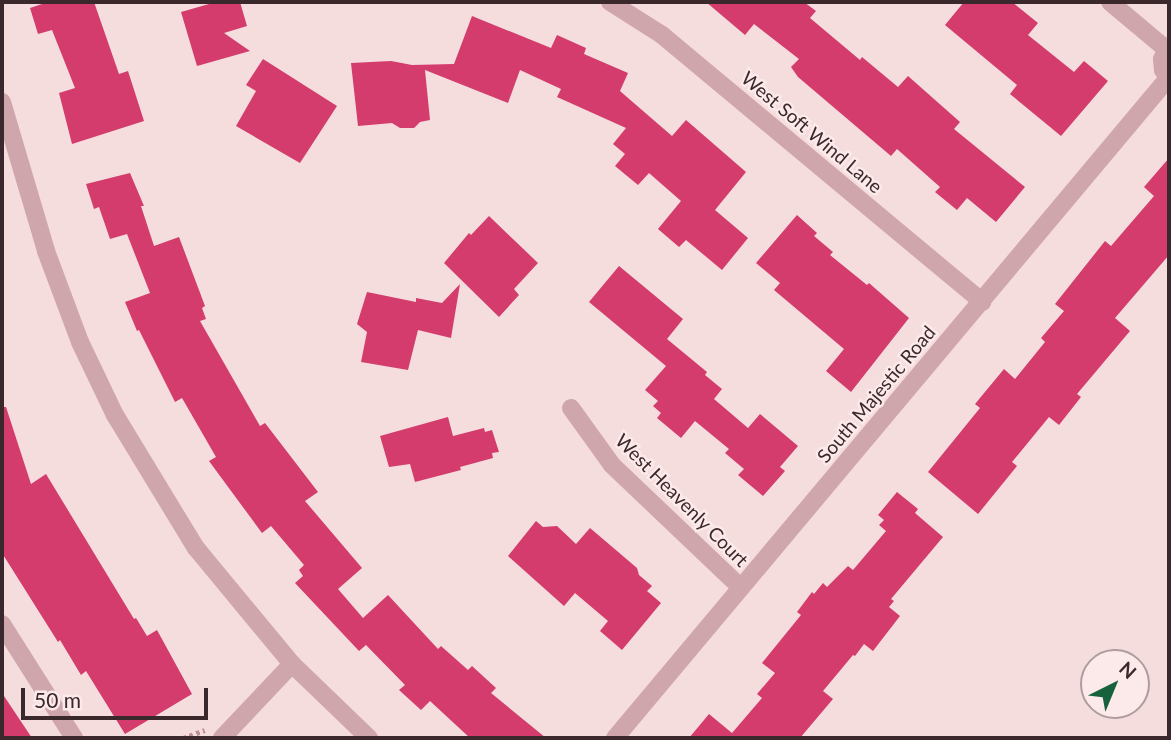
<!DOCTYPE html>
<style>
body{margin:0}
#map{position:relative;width:1171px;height:740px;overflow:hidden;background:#f5dcdd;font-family:Lato,sans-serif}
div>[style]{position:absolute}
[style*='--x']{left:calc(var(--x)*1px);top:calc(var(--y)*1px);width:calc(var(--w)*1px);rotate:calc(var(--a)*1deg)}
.building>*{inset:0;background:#d33c6d}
.path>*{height:4.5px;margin-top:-2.25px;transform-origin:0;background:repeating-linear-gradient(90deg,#bb9096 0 3.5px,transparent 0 7px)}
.minor>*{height:18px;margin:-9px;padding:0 9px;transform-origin:9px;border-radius:9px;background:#cfa6ab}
.tertiary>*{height:18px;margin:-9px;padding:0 9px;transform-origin:9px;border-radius:9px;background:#cfa6ab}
span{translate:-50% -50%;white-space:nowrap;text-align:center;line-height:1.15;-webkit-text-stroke:5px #fceaea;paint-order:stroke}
.street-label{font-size:19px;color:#3a282d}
.frame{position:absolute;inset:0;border:4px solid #3a282d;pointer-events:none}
.north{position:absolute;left:1080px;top:649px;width:70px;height:70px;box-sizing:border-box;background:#fceaea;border:2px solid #ae9c9e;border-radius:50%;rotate:43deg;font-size:19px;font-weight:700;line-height:28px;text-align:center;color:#3a282d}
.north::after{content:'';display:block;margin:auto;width:24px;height:32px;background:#18613d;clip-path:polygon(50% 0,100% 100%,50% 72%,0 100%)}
.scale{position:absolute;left:21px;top:688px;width:187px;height:32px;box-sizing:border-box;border:4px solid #3a282d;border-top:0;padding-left:9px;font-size:21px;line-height:24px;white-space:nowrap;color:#3a282d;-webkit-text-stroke:5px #fceaea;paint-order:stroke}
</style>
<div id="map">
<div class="building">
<i style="clip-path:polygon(48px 2px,94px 2px,119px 74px,128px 71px,144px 121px,72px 144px,59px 93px,75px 88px,52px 30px,38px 34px,30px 8px)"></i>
<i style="clip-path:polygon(216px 2px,240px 2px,247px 26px,224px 33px,250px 51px,197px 66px,181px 12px)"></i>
<i style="clip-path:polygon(706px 2px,804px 2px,816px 11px,810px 18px,860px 60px,862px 57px,898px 87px,908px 76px,960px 122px,954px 129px,1025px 187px,996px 222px,967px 198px,957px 210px,935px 192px,940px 187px,897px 149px,891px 156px,798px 77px,791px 67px,799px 59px,754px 24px,745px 35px)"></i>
<i style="clip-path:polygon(964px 2px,1012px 2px,1038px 23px,1028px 35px,1074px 72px,1084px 61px,1108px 81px,1061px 136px,1010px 94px,1017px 85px,945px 25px)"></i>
<i style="clip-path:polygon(472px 16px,551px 48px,557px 35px,586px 48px,584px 54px,628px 73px,620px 91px,672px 136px,686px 120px,746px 172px,715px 210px,748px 238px,722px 270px,686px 240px,679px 247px,658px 229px,681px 201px,649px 173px,638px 185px,615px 166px,625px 154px,613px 144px,626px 128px,557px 97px,561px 89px,520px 70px,508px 103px,425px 70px,430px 120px,420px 122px,414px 128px,400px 128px,392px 123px,358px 126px,351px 63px,391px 61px,412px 65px,454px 64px)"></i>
<i style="clip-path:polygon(263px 59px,337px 106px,300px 163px,236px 126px,256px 91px,246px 85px)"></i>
<i style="clip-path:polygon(1169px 158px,1169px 255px,1115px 318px,1130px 331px,1077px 394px,1081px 397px,1059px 425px,1049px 417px,1012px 462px,1017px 466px,978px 514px,928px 472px,980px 408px,975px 404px,1004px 369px,1015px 379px,1045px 342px,1041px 338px,1064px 311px,1055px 304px,1105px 241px,1111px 246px,1154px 196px,1144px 187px)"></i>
<i style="clip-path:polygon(130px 173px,144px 206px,141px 206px,154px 246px,179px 237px,205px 306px,202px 308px,206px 319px,200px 321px,260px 426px,265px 423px,318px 492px,305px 501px,362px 568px,338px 589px,363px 618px,388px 595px,438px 649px,441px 646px,468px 670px,472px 666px,496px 688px,491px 693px,546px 738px,470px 738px,430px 701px,421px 710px,399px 690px,405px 685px,366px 645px,359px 651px,295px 583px,303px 576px,299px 570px,304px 565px,271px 526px,262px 533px,209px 461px,216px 457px,182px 398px,175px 402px,139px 330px,137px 331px,125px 302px,150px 293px,127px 234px,110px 239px,99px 207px,94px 209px,86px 184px)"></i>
<i style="clip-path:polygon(797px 215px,817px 233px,814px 236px,833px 252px,830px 255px,867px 285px,869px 283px,909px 318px,851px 392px,826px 371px,844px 349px,774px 290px,780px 283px,756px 263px)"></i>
<i style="clip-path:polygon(489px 216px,538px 263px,514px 289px,519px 295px,499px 317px,444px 263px,469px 233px,471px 235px)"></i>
<i style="clip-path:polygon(619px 266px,683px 319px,667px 339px,707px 372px,705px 375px,722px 389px,714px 399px,748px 428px,760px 414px,798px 446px,780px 467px,785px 471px,763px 496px,738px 475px,744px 469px,725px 453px,729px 449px,695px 421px,681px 438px,657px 418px,661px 413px,653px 406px,658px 401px,645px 390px,666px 366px,589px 302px)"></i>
<i style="clip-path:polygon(460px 284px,451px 338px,418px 330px,408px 370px,361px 362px,367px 332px,357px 324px,367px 292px,416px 302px,416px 298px,442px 303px)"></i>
<i style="clip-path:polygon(2px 407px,6px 407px,31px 484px,46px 474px,134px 619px,136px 618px,147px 636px,157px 630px,192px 694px,125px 734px,86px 671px,81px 675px,60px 640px,58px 642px,2px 553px)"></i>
<i style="clip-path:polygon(448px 417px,453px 436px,484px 428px,485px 432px,492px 430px,499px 452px,492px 453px,493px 458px,460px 467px,461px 470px,415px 482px,410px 464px,389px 467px,380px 436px)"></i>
<i style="clip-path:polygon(897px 492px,918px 509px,915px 513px,943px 537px,891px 599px,894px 601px,889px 607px,900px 616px,873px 651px,864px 644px,855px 656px,853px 655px,823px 691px,833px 699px,800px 738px,689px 738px,709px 714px,732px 733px,762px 698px,757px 694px,775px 673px,762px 663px,801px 615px,797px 612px,812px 592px,814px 594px,823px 583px,827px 587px,848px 566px,853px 570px,886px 531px,879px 525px,884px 520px,878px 515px)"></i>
<i style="clip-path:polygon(536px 521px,543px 527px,557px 526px,576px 544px,590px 528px,637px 568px,639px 575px,652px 586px,647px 591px,661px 603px,622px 650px,600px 631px,608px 621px,575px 593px,564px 606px,508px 556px)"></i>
<i style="clip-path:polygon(2px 693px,32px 738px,2px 738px)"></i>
</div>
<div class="path">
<i style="--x:183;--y:738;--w:23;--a:-20"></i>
</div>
<div class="minor">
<i style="--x:610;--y:2;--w:62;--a:32.4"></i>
<i style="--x:662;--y:35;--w:417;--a:39.8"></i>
<i style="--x:2;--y:102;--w:155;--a:73.5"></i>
<i style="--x:46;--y:251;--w:97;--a:69.5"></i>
<i style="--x:80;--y:342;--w:81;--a:64.4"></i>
<i style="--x:115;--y:415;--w:156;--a:58.7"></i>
<i style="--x:196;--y:548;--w:151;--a:50.4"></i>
<i style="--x:292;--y:664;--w:107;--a:43.9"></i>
<i style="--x:571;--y:408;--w:70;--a:54.3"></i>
<i style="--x:612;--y:465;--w:177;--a:43.6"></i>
<i style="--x:2;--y:624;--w:135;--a:57.7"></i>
<i style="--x:222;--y:738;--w:102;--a:-46.6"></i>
<i style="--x:615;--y:738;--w:862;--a:-50.03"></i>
</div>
<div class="tertiary">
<i style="--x:1110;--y:2;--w:73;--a:40"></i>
<i style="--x:1169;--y:46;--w:15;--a:118"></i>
<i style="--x:1162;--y:59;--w:11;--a:85"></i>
<i style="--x:1163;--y:70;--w:10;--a:53"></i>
</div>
<div class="street-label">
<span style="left:812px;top:132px;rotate:40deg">West Soft Wind Lane</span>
<span style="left:876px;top:394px;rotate:-50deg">South Majestic Road</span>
<span style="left:682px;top:500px;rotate:45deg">West Heavenly Court</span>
</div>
<div class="frame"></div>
<div class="north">N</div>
<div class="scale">50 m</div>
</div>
